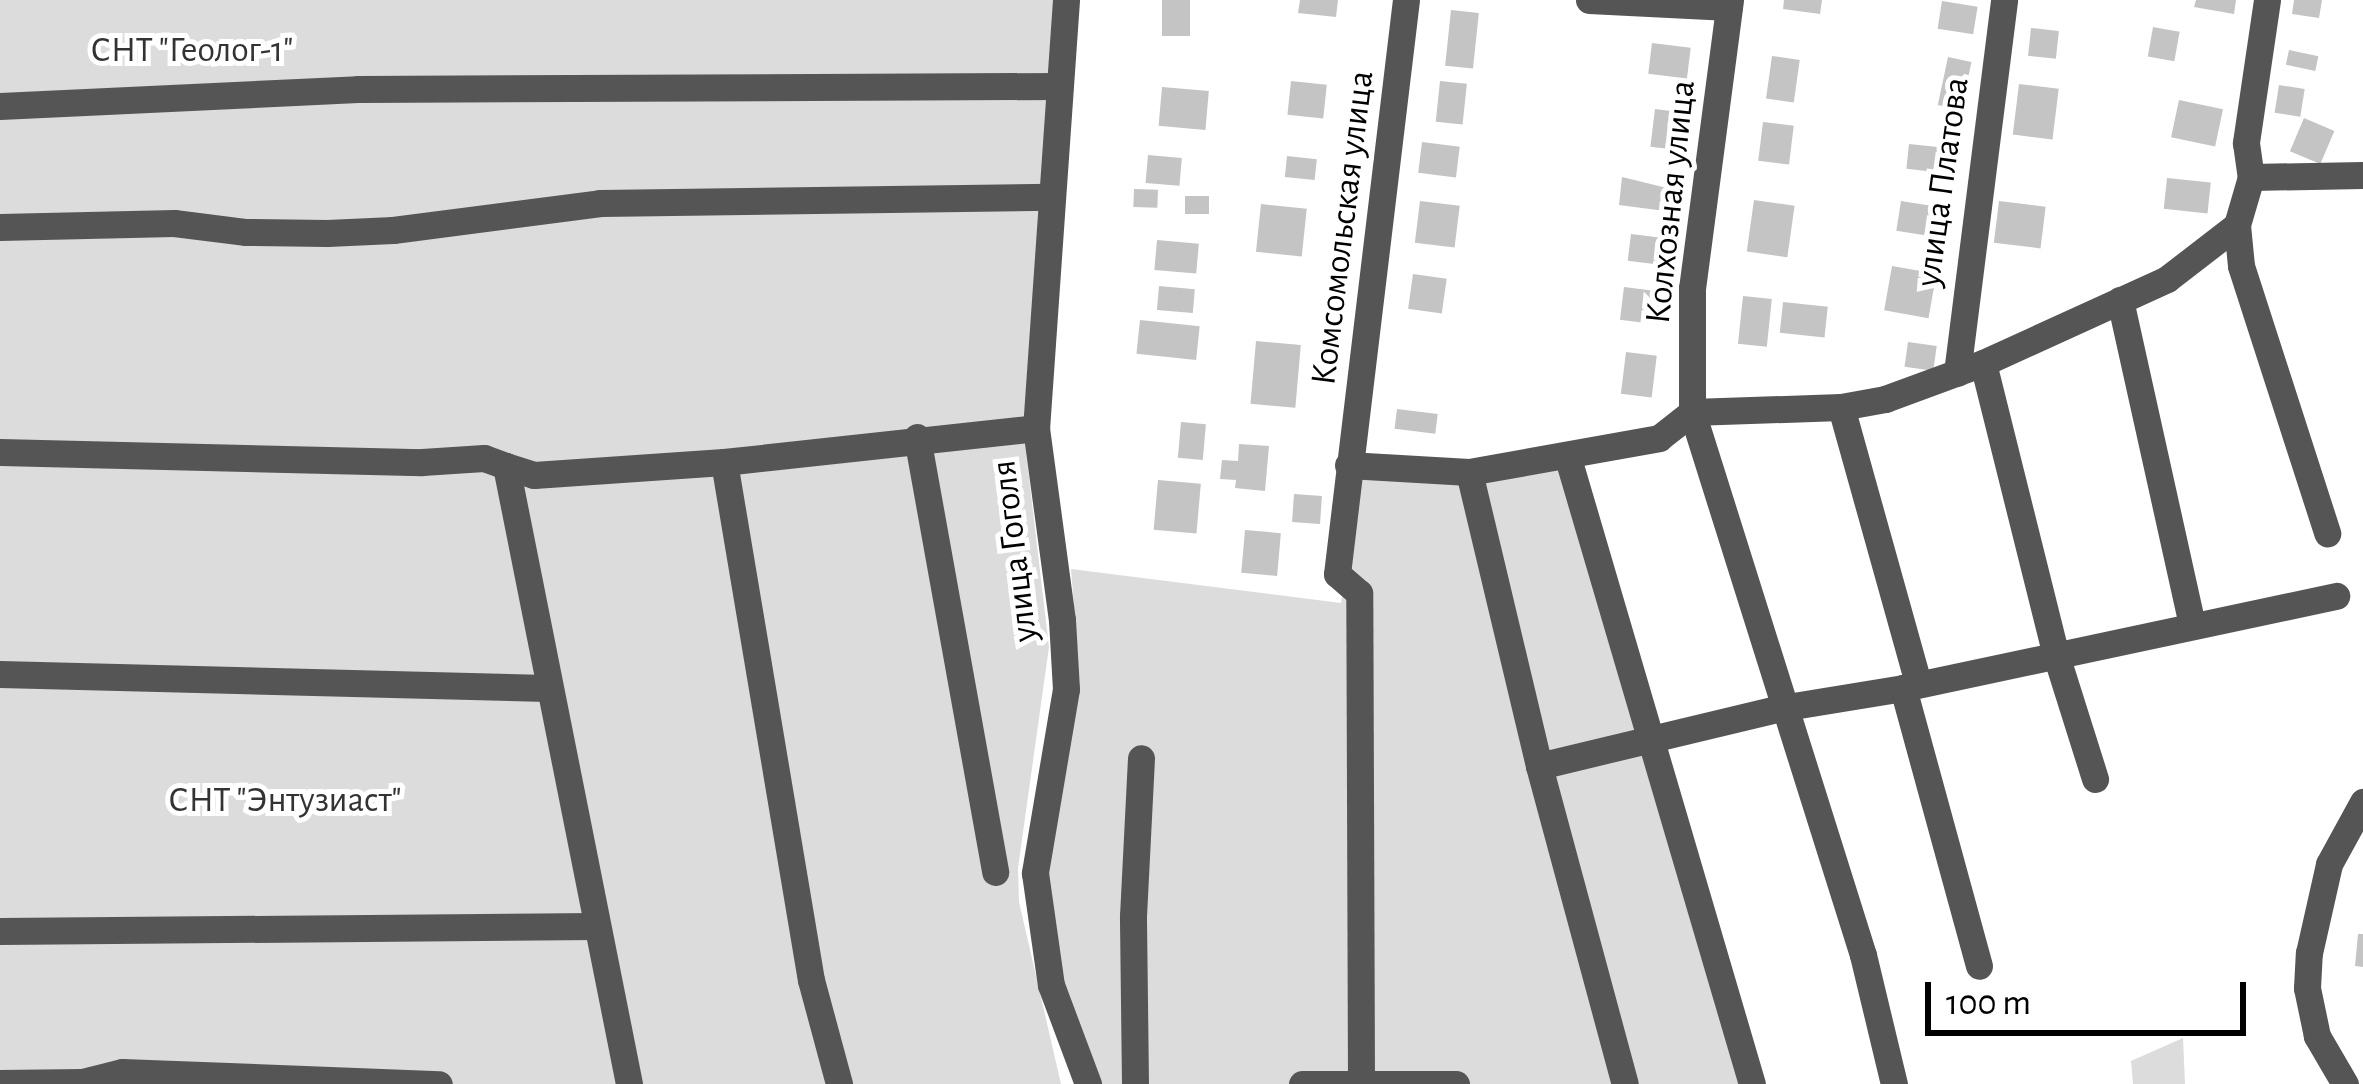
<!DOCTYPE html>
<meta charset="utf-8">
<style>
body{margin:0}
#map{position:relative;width:2363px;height:1084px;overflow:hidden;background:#fff;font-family:"Alegreya Sans",sans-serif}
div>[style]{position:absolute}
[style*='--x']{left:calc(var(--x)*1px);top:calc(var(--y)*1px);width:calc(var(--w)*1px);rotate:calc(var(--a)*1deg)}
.green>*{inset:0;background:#dcdcdc}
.building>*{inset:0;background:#c4c4c4;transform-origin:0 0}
.minor>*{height:27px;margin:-13.5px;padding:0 13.5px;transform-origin:13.5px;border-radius:13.5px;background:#555}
span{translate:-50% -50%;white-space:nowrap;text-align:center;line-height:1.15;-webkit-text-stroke:10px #fff;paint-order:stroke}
.park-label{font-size:36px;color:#333}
.street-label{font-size:36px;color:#000}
.scale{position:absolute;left:1925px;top:982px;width:321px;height:54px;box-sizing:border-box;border:6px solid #000;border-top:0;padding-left:15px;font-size:36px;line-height:42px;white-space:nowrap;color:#000;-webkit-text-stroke:9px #fff;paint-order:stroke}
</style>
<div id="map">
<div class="green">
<i style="clip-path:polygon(0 0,1056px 0,1024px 435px,1049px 647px,1018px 868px,1019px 902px,1061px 1084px,0 1084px)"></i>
<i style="clip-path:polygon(1570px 465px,1752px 1084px,1100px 1084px,1077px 1033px,1050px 926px,1049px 874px,1075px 620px,1071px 569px,1341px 603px,1358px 475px)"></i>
<i style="clip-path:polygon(2183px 1038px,2185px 1084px,2133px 1084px,2131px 1061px)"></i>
</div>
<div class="building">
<i style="left:1162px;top:0;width:28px;height:36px"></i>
<i style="clip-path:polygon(1300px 0,1338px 0,1336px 17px,1298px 13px)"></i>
<i style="clip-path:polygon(1784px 0,1822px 0,1820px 14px,1783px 9px)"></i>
<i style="clip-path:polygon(2196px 0,2236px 0,2234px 14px,2194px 7px)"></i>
<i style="clip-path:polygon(2294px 0,2322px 0,2319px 18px,2292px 14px)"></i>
<i style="left:1942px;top:1px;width:36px;height:28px;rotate:9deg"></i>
<i style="left:1451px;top:10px;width:28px;height:56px;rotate:6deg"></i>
<i style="left:2153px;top:27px;width:27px;height:30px;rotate:10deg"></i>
<i style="left:2031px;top:28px;width:28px;height:28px;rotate:6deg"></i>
<i style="left:1652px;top:43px;width:39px;height:31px;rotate:7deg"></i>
<i style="left:2289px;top:50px;width:30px;height:15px;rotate:12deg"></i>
<i style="left:1772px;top:56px;width:28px;height:43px;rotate:8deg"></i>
<i style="left:1948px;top:57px;width:24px;height:49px;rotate:12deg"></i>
<i style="left:1291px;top:81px;width:36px;height:34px;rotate:6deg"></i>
<i style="left:1440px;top:81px;width:27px;height:41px;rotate:6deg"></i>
<i style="left:2019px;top:84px;width:40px;height:51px;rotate:7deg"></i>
<i style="left:2279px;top:85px;width:26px;height:28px;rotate:9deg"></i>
<i style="left:1162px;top:87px;width:47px;height:39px;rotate:5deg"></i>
<i style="left:2179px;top:100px;width:45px;height:38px;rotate:12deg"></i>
<i style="left:1655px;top:109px;width:34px;height:38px;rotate:7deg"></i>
<i style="left:2304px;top:118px;width:33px;height:36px;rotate:23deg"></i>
<i style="left:1763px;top:122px;width:31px;height:39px;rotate:7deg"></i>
<i style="left:1422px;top:142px;width:38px;height:31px;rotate:7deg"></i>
<i style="left:1909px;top:144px;width:29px;height:25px;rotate:6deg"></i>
<i style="left:1148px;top:155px;width:34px;height:28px;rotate:5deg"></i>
<i style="left:1287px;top:156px;width:30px;height:21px;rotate:6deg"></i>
<i style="clip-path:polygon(1622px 177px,1667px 188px,1665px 211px,1619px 205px)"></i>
<i style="left:2167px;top:178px;width:44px;height:31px;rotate:6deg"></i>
<i style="left:1134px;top:189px;width:24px;height:18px;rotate:2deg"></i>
<i style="left:1185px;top:196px;width:24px;height:18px"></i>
<i style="left:1754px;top:200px;width:41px;height:52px;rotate:8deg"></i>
<i style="left:1420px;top:201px;width:40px;height:42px;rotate:7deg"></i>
<i style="left:1901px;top:201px;width:32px;height:30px;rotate:9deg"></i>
<i style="left:1999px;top:201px;width:47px;height:42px;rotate:7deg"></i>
<i style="left:1261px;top:204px;width:46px;height:48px;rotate:6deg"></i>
<i style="left:1631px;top:234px;width:49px;height:27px;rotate:7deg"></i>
<i style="left:1157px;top:240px;width:42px;height:30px;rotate:5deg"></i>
<i style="left:1892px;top:266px;width:45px;height:45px;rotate:10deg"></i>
<i style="left:1413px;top:274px;width:34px;height:35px;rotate:8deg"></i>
<i style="left:1159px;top:286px;width:36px;height:24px;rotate:5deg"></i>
<i style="left:1624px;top:287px;width:38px;height:33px;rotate:7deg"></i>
<i style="left:1743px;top:296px;width:29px;height:48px;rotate:6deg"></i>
<i style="left:1783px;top:302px;width:45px;height:31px;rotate:6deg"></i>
<i style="left:1140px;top:320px;width:60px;height:34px;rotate:6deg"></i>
<i style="left:1256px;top:341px;width:45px;height:63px;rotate:5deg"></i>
<i style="left:1908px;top:342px;width:29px;height:25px;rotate:8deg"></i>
<i style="left:1626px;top:352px;width:31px;height:42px;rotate:7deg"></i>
<i style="left:1397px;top:409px;width:41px;height:20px;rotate:7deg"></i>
<i style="left:1181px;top:422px;width:25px;height:36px;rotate:5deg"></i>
<i style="clip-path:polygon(1239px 444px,1269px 446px,1265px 491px,1235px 488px,1236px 480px,1220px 479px,1222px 460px,1238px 461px)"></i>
<i style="left:1158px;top:480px;width:43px;height:50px;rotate:5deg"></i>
<i style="left:1294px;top:494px;width:28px;height:28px;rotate:4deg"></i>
<i style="left:1245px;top:530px;width:36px;height:43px;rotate:5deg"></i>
<i style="clip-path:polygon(2358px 934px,2363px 934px,2363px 967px,2355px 966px)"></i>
</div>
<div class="minor">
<i style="--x:1066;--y:0;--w:429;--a:94"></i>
<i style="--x:1036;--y:428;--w:194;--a:82.3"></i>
<i style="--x:1062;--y:620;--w:69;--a:86.7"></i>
<i style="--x:1066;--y:689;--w:187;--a:99.6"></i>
<i style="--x:1035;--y:873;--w:113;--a:81.9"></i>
<i style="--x:1051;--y:985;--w:106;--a:69.5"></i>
<i style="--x:1589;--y:0;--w:140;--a:2.9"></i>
<i style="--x:1730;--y:0;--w:290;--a:97.5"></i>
<i style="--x:1692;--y:288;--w:124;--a:90"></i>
<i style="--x:1692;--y:412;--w:569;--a:72.52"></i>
<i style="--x:1863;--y:955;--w:133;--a:76.5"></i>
<i style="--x:2267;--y:0;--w:145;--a:98.4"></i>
<i style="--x:2246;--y:143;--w:34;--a:82"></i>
<i style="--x:2251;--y:177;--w:50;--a:106.3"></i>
<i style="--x:2237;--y:225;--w:41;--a:84.4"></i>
<i style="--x:2241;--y:266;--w:281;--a:72.1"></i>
<i style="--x:0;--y:106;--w:358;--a:-2.7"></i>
<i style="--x:358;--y:89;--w:701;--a:-0.25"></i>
<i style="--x:2251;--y:177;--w:112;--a:-1"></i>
<i style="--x:0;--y:227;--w:174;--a:-1.3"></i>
<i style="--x:174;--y:223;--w:73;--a:7.1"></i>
<i style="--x:246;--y:232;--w:81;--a:0.7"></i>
<i style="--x:327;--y:233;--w:66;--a:-2.6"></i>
<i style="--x:393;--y:230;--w:209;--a:-7.4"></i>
<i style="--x:600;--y:203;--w:450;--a:-0.8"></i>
<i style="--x:2120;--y:300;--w:333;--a:77.5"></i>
<i style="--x:1983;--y:363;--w:301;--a:76"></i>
<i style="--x:2056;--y:655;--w:130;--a:72.5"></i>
<i style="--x:1957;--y:373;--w:376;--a:-82.8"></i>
<i style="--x:1841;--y:407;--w:286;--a:74.4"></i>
<i style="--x:917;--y:437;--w:442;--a:79.8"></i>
<i style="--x:0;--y:452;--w:422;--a:1.4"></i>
<i style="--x:422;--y:462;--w:62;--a:-3.7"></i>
<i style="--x:484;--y:458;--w:23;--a:20"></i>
<i style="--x:506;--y:466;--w:630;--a:78.74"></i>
<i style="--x:724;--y:462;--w:525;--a:80.47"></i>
<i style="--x:811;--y:980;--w:108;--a:74.9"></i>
<i style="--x:1348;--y:465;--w:121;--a:3.3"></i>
<i style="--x:1469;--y:472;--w:193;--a:-10.1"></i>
<i style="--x:1659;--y:438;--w:42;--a:-38.2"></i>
<i style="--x:1692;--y:412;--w:149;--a:-1.9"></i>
<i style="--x:1841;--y:407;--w:45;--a:-10.3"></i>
<i style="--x:1885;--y:399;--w:104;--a:-20.2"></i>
<i style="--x:1983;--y:363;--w:202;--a:-24.5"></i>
<i style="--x:2167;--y:279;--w:88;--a:-37.6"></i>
<i style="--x:1570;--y:465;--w:645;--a:73.62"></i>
<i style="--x:506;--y:466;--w:29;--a:18"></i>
<i style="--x:534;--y:475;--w:190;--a:-3.9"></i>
<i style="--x:724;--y:462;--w:314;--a:-6.2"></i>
<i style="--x:1469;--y:472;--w:302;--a:76.6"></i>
<i style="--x:1539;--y:766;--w:329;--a:74.9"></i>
<i style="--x:0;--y:674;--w:547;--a:1.47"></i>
<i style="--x:1903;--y:688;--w:288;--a:74.7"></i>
<i style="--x:1539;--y:766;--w:249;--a:-13.5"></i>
<i style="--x:1781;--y:708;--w:124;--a:-9.3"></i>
<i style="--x:1903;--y:688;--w:443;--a:-12"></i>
<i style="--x:0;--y:931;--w:597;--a:-0.48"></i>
<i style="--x:1361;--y:1081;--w:488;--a:-90.2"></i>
<i style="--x:1359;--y:593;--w:29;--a:-139"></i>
<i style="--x:1337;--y:574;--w:578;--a:-83.15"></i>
<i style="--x:0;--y:1083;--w:82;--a:-0.7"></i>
<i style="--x:82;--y:1082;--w:41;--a:-14"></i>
<i style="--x:122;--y:1072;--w:317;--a:2.2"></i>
<i style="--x:1135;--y:1084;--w:168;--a:-90.7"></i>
<i style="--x:1133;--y:916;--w:158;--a:-87.1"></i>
<i style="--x:1302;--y:1084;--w:154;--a:0"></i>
<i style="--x:2345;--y:1084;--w:56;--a:-120.3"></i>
<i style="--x:2317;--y:1036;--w:49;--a:-101.8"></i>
<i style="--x:2307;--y:988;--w:35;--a:-87"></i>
<i style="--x:2309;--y:953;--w:91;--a:-77.3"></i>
<i style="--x:2329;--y:864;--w:71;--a:-61.3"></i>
</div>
<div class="park-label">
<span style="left:192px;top:51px">СНТ "Геолог-1"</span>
<span style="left:285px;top:801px">СНТ "Энтузиаст"</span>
</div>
<div class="street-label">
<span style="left:1943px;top:182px;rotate:-82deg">улица Платова</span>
<span style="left:1671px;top:202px;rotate:-84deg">Колхозная улица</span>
<span style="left:1343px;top:228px;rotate:-83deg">Комсомольская улица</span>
<span style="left:1015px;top:551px;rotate:-97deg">улица Гоголя</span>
</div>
<div class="scale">100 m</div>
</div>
